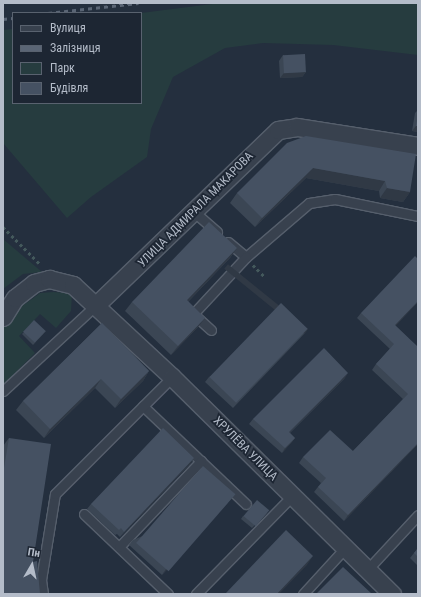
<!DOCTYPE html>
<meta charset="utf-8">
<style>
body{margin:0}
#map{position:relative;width:421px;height:597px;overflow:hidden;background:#242f3e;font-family:"Roboto Condensed",sans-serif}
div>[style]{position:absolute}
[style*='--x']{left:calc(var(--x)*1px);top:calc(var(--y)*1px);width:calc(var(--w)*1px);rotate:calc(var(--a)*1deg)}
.green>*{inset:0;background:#263c3f}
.path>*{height:2.5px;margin-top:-1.25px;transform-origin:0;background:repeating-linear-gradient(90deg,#44595c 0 3px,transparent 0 6px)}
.roads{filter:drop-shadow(1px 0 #565f6c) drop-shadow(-1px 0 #565f6c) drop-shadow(0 1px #565f6c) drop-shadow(0 -1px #565f6c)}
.service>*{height:9px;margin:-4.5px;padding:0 4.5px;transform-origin:4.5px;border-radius:4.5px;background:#38414e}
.minor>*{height:17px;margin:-8.5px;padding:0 8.5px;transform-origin:8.5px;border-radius:8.5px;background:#38414e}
.rail>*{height:3px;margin-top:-1.5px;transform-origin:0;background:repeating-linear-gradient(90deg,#5a6575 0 4px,transparent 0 8px)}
.wall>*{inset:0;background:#3b4654}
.shaded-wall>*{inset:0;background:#303945;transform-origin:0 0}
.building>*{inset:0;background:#455162;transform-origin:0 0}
span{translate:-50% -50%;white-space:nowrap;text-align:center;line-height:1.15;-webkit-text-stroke:3.5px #1d2633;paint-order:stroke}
.street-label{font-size:12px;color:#b4bcc9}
.frame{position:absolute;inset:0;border:4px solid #b4bcc9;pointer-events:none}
.legend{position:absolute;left:12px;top:12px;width:130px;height:92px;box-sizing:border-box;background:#1d2633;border:1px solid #59626f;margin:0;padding:5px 7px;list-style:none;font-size:12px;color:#b4bcc9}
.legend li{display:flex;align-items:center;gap:8px;height:20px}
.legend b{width:20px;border:1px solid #59626f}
.north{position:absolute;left:12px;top:545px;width:40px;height:40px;-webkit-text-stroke:3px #1d2633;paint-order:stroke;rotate:9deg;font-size:11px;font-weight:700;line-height:16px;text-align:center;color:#b4bcc9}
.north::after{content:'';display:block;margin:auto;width:14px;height:18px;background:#b4bcc9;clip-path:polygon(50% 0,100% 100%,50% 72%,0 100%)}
</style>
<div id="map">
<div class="green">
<i style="clip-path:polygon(220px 3px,418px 3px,418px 55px,333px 45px,263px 43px,225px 48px,173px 77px,151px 129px,147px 157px,91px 197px,67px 218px,3px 143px,3px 30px,13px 29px,13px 103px,141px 103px,141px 13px)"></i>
<i style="clip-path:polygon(3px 239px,42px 272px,23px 274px,3px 289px)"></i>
<i style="clip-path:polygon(53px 292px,72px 293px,71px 311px,56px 328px,40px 314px,19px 336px,35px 353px,3px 385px,4px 326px,12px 313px,32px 299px,40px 293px)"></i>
</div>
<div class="path">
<i style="--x:3;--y:227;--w:52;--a:45"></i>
<i style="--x:253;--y:265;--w:16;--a:45"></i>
</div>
<div class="roads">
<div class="service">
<i style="--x:193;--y:211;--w:32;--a:41"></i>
<i style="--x:228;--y:242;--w:23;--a:40"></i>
<i style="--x:246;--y:257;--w:83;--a:-40.6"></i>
<i style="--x:309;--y:203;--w:26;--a:-9"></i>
<i style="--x:335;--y:199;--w:85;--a:11.6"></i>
<i style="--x:211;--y:330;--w:24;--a:-138"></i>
<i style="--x:193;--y:314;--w:78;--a:-47.1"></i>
<i style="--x:3;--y:391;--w:127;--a:-42.8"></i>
<i style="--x:143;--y:406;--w:142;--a:43.6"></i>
<i style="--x:84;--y:514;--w:116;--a:43.6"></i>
<i style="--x:119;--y:547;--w:119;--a:-46.4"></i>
<i style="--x:367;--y:570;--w:75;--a:-47.2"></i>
<i style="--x:43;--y:594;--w:14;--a:-98"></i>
<i style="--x:41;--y:580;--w:87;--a:-80.8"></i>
<i style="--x:55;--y:494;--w:165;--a:-45"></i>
<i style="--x:196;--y:594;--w:137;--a:-45.6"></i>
<i style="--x:303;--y:594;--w:62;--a:-47.6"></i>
</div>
<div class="minor">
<i style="--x:96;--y:305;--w:252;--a:-43.9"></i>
<i style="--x:278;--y:130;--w:19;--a:-9"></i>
<i style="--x:297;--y:127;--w:122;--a:8.9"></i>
<i style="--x:3;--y:317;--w:22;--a:-58"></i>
<i style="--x:15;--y:298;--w:24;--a:-38"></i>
<i style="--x:34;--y:283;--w:16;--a:-15"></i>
<i style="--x:49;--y:279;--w:25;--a:14"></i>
<i style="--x:73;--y:285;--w:135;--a:42.9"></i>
<i style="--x:172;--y:377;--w:309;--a:44.6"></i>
</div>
</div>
<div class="rail">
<i style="--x:48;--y:13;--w:91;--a:-6.3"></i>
<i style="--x:3;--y:19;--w:10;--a:-6"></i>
</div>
<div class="wall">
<i style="clip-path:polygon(283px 55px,306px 72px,302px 77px,280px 78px,279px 61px)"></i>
<i style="clip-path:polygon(418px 110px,418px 132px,412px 131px,415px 113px)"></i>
<i style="clip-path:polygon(306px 136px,410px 192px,403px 202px,380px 198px,379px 191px,306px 178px,255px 227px,230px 203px,237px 193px)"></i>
<i style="clip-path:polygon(237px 248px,230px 258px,188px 302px,198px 327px,171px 355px,125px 311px,132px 302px)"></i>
<i style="clip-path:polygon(418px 302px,395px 326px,418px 347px,418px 444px,344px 521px,314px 492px,321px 483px,299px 463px,303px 457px,353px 451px,403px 399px,372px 370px,376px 364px,390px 349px,357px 318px,361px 313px)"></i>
<i style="clip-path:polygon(102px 323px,149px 371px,143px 381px,115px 408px,95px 388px,44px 438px,16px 410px,23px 401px)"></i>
<i style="clip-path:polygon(308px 329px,304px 334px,233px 408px,205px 382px,209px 377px)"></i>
<i style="clip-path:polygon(46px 331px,33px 345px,22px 334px,24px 332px)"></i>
<i style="clip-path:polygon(345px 378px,290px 433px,295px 438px,291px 443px,282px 453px,249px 424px,253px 419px)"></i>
<i style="clip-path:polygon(9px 438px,33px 562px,3px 594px,3px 446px)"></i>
<i style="clip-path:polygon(194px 458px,191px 463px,120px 537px,117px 534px,115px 535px,87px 509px,91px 504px)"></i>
<i style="clip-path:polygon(231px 499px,162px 575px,129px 545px,133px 540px)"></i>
<i style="clip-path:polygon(267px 513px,252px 528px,241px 519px,243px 516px)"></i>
<i style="clip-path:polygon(418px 548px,418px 566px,410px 558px)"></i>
</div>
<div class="shaded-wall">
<i style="clip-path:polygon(306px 72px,302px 77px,280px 78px,284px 73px)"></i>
<i style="clip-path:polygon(416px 126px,418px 126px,418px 132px,412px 131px)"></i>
<i style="clip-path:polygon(313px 168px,385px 181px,379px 191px,306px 178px,255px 227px,262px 218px)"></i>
<i style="clip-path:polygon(387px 188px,410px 192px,403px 202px,380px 198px)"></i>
<i style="clip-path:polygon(237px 248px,230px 258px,180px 310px,187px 300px)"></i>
<i style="clip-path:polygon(418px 301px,418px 302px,391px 331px,395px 325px)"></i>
<i style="clip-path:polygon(205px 318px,198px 327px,171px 355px,178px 346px)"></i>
<i style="left:308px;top:329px;width:6px;height:103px;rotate:129deg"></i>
<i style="clip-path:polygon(149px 371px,143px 381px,115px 408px,121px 399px)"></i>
<i style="clip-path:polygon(348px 373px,345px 378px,285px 437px,289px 432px)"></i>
<i style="clip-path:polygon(101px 379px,95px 388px,44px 438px,50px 429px)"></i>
<i style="clip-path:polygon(295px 438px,291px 443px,282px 453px,285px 448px)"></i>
<i style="clip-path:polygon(418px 443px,418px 444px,344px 521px,348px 515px)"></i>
<i style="clip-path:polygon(194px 458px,191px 463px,120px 537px,124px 532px)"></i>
<i style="clip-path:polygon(235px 494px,231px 499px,162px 575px,166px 569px)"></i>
<i style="clip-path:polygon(269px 510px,267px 513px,252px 528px,254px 526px)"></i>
<i style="clip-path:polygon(313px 556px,307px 565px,279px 594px,277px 594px)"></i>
</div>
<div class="building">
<i style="left:305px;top:54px;width:18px;height:22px;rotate:87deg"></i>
<i style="clip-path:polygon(418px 115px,418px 126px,416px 126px)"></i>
<i style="clip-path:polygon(306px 136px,416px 154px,410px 192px,387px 188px,385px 181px,313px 168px,262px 218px,237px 193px,287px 143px)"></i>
<i style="clip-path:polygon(209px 222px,237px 248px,187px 300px,205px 318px,178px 346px,132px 302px)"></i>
<i style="clip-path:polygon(415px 256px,418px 259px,418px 301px,395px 325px,418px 347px,418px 443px,348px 515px,318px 487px,326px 478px,303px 457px,330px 430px,353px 451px,408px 394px,376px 364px,394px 344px,361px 313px)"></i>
<i style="left:281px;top:303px;width:37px;height:103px;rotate:44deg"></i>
<i style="left:34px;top:320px;width:16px;height:16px;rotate:43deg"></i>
<i style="clip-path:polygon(102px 323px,149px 371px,121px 399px,101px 379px,50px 429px,23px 401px)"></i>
<i style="clip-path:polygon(324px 348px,348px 373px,289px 432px,295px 438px,285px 448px,253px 419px)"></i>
<i style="clip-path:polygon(163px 428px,194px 458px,124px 532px,121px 528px,119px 530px,91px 504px)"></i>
<i style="clip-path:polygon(9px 438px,51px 444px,33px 562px,37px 561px,40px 594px,3px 594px,3px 474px)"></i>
<i style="left:203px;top:466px;width:43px;height:102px;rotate:41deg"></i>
<i style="left:257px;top:500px;width:16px;height:21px;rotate:40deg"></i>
<i style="clip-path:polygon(286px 530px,313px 556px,277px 594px,225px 594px)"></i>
<i style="clip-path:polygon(418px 548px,418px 557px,414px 553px)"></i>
<i style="clip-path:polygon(343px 567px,372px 594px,316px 594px)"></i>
</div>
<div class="street-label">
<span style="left:196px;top:210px;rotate:-45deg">УЛИЦА АДМИРАЛА МАКАРОВА</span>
<span style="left:245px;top:449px;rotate:45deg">ХРУЛЁВА УЛИЦА</span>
</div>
<div class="frame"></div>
<ul class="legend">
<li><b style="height:5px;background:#38414e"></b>Вулиця</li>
<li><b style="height:5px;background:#5a6575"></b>Залізниця</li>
<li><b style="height:11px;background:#263c3f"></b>Парк</li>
<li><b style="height:11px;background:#455162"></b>Будівля</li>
</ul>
<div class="north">Пн</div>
</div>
